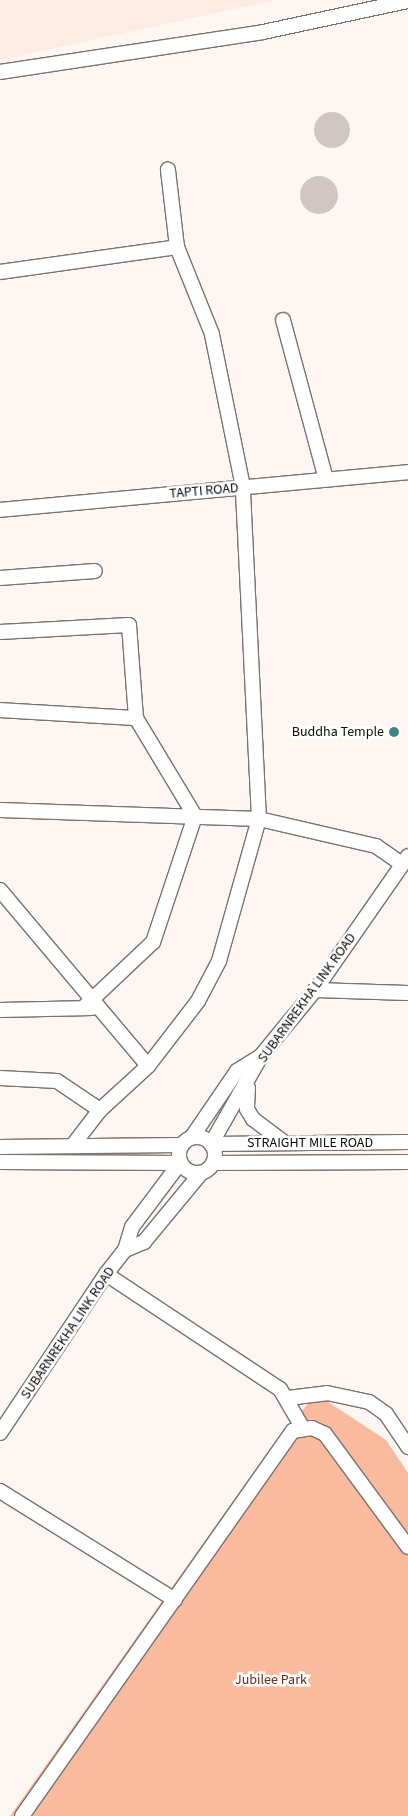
<!DOCTYPE html>
<style>
body{margin:0}
#map{position:relative;width:408px;height:1816px;overflow:hidden;background:#fef6f3;font-family:"Source Sans 3",sans-serif}
div>[style]{position:absolute}
[style*='--x']{left:calc(var(--x)*1px);top:calc(var(--y)*1px);width:calc(var(--w)*1px);rotate:calc(var(--a)*1deg)}
.built>*{inset:0;background:#fdece4}
.green>*{inset:0;background:#faba9d}
.building>*{inset:0;background:#d0c7c3}
.round{border-radius:50%}
.roads{filter:drop-shadow(1px 0 #7a726e) drop-shadow(-1px 0 #7a726e) drop-shadow(0 1px #7a726e) drop-shadow(0 -1px #7a726e)}
.minor>*{height:14px;margin:-7px;padding:0 7px;transform-origin:7px;border-radius:7px;background:#fff}
.minor>.ring{margin:-7px;padding:0;box-sizing:content-box;background:none;border:14px solid #fff;border-radius:50%}
.dots>*{width:14px;height:14px;translate:-50% -50%;box-sizing:border-box;border:2px solid #fff;border-radius:50%}
span{translate:-50% -50%;white-space:nowrap;text-align:center;line-height:1.15;-webkit-text-stroke:5px #fff;paint-order:stroke}
.street-label{font-size:14px;color:#0f0c0b}
.poi-label{font-size:14px;color:#0f0c0b}
.right{translate:-100% -50%;text-align:right}
.park-label{font-size:14px;color:#663014}
</style>
<div id="map">
<div class="built">
<i style="clip-path:polygon(0 0,276px 0,0 60px)"></i>
</div>
<div class="green">
<i style="clip-path:polygon(316px 1394px,386px 1440px,408px 1473px,408px 1816px,10px 1816px,272px 1446px)"></i>
</div>
<div class="building">
<i class="round" style="left:314px;top:112px;width:36px;height:36px"></i>
<i class="round" style="left:300px;top:176px;width:38px;height:38px"></i>
</div>
<div class="roads">
<div class="minor">
<i style="--x:0;--y:72;--w:266;--a:-8.6"></i>
<i style="--x:263;--y:32;--w:148;--a:-12.1"></i>
<i style="--x:0;--y:272;--w:179;--a:-8"></i>
<i style="--x:283;--y:320;--w:165;--a:74.9"></i>
<i style="--x:0;--y:510;--w:410;--a:-5.3"></i>
<i style="--x:0;--y:578;--w:95;--a:-4.2"></i>
<i style="--x:0;--y:632;--w:129;--a:-3.1"></i>
<i style="--x:129;--y:625;--w:93;--a:85.7"></i>
<i style="--x:136;--y:718;--w:114;--a:59"></i>
<i style="--x:195;--y:816;--w:133;--a:108.4"></i>
<i style="--x:153;--y:942;--w:96;--a:136.7"></i>
<i style="--x:0;--y:710;--w:136;--a:3.4"></i>
<i style="--x:0;--y:810;--w:259;--a:2"></i>
<i style="--x:259;--y:819;--w:120;--a:13"></i>
<i style="--x:376;--y:846;--w:32;--a:35"></i>
<i style="--x:0;--y:890;--w:230;--a:49.9"></i>
<i style="--x:315;--y:990;--w:93;--a:1.8"></i>
<i style="--x:0;--y:1010;--w:92;--a:-1.2"></i>
<i style="--x:0;--y:1078;--w:57;--a:3"></i>
<i style="--x:57;--y:1081;--w:52;--a:34"></i>
<i style="--x:248;--y:1088;--w:21;--a:93"></i>
<i style="--x:247;--y:1109;--w:12;--a:59"></i>
<i style="--x:253;--y:1119;--w:40;--a:37"></i>
<i class="ring" style="left:179px;top:1137px;width:22px;height:22px"></i>
<i style="--x:192;--y:1137;--w:80;--a:-55.7"></i>
<i style="--x:237;--y:1071;--w:28;--a:-32"></i>
<i style="--x:211;--y:1144;--w:101;--a:-60.4"></i>
<i style="--x:261;--y:1056;--w:85;--a:-50.7"></i>
<i style="--x:315;--y:990;--w:163;--a:-55.2"></i>
<i style="--x:211;--y:1144;--w:197;--a:-0.6"></i>
<i style="--x:73;--y:1145;--w:44;--a:-52.4"></i>
<i style="--x:100;--y:1110;--w:65;--a:-42.5"></i>
<i style="--x:148;--y:1066;--w:82;--a:-52.4"></i>
<i style="--x:198;--y:1001;--w:45;--a:-62.3"></i>
<i style="--x:219;--y:961;--w:148;--a:-74.3"></i>
<i style="--x:259;--y:819;--w:332;--a:-92.8"></i>
<i style="--x:243;--y:487;--w:156;--a:-101.5"></i>
<i style="--x:212;--y:334;--w:94;--a:-111.9"></i>
<i style="--x:177;--y:247;--w:78;--a:-96.7"></i>
<i style="--x:0;--y:1147;--w:181;--a:-0.6"></i>
<i style="--x:0;--y:1162;--w:180;--a:0.3"></i>
<i style="--x:213;--y:1163;--w:195;--a:-0.3"></i>
<i style="--x:125;--y:1250;--w:24;--a:-73"></i>
<i style="--x:132;--y:1227;--w:80;--a:-53.1"></i>
<i style="--x:106;--y:1274;--w:209;--a:33.5"></i>
<i style="--x:280;--y:1389;--w:44;--a:59.9"></i>
<i style="--x:288;--y:1398;--w:39;--a:-7"></i>
<i style="--x:327;--y:1393;--w:43;--a:12.1"></i>
<i style="--x:369;--y:1402;--w:21;--a:35"></i>
<i style="--x:386;--y:1414;--w:40;--a:56"></i>
<i style="--x:0;--y:1433;--w:191;--a:-56.3"></i>
<i style="--x:106;--y:1274;--w:31;--a:-52"></i>
<i style="--x:125;--y:1250;--w:21;--a:-23"></i>
<i style="--x:144;--y:1242;--w:89;--a:-50.4"></i>
<i style="--x:0;--y:1491;--w:206;--a:31.9"></i>
<i style="--x:22;--y:1816;--w:471;--a:-54.9"></i>
<i style="--x:293;--y:1431;--w:19;--a:-9"></i>
<i style="--x:312;--y:1428;--w:14;--a:25"></i>
<i style="--x:325;--y:1434;--w:140;--a:53.7"></i>
</div>
</div>
<div class="dots">
<i style="left:394px;top:732px;background:#40867f"></i>
</div>
<div class="street-label">
<span style="left:204px;top:491px;rotate:-5deg">TAPTI ROAD</span>
<span style="left:307px;top:998px;rotate:-54deg">SUBARNREKHA LINK ROAD</span>
<span style="left:310px;top:1143px">STRAIGHT MILE ROAD</span>
<span style="left:68px;top:1333px;rotate:-56deg">SUBARNREKHA LINK ROAD</span>
</div>
<div class="poi-label">
<span class="right" style="left:384px;top:732px">Buddha Temple</span>
</div>
<div class="park-label">
<span style="left:271px;top:1680px">Jubilee Park</span>
</div>
</div>
